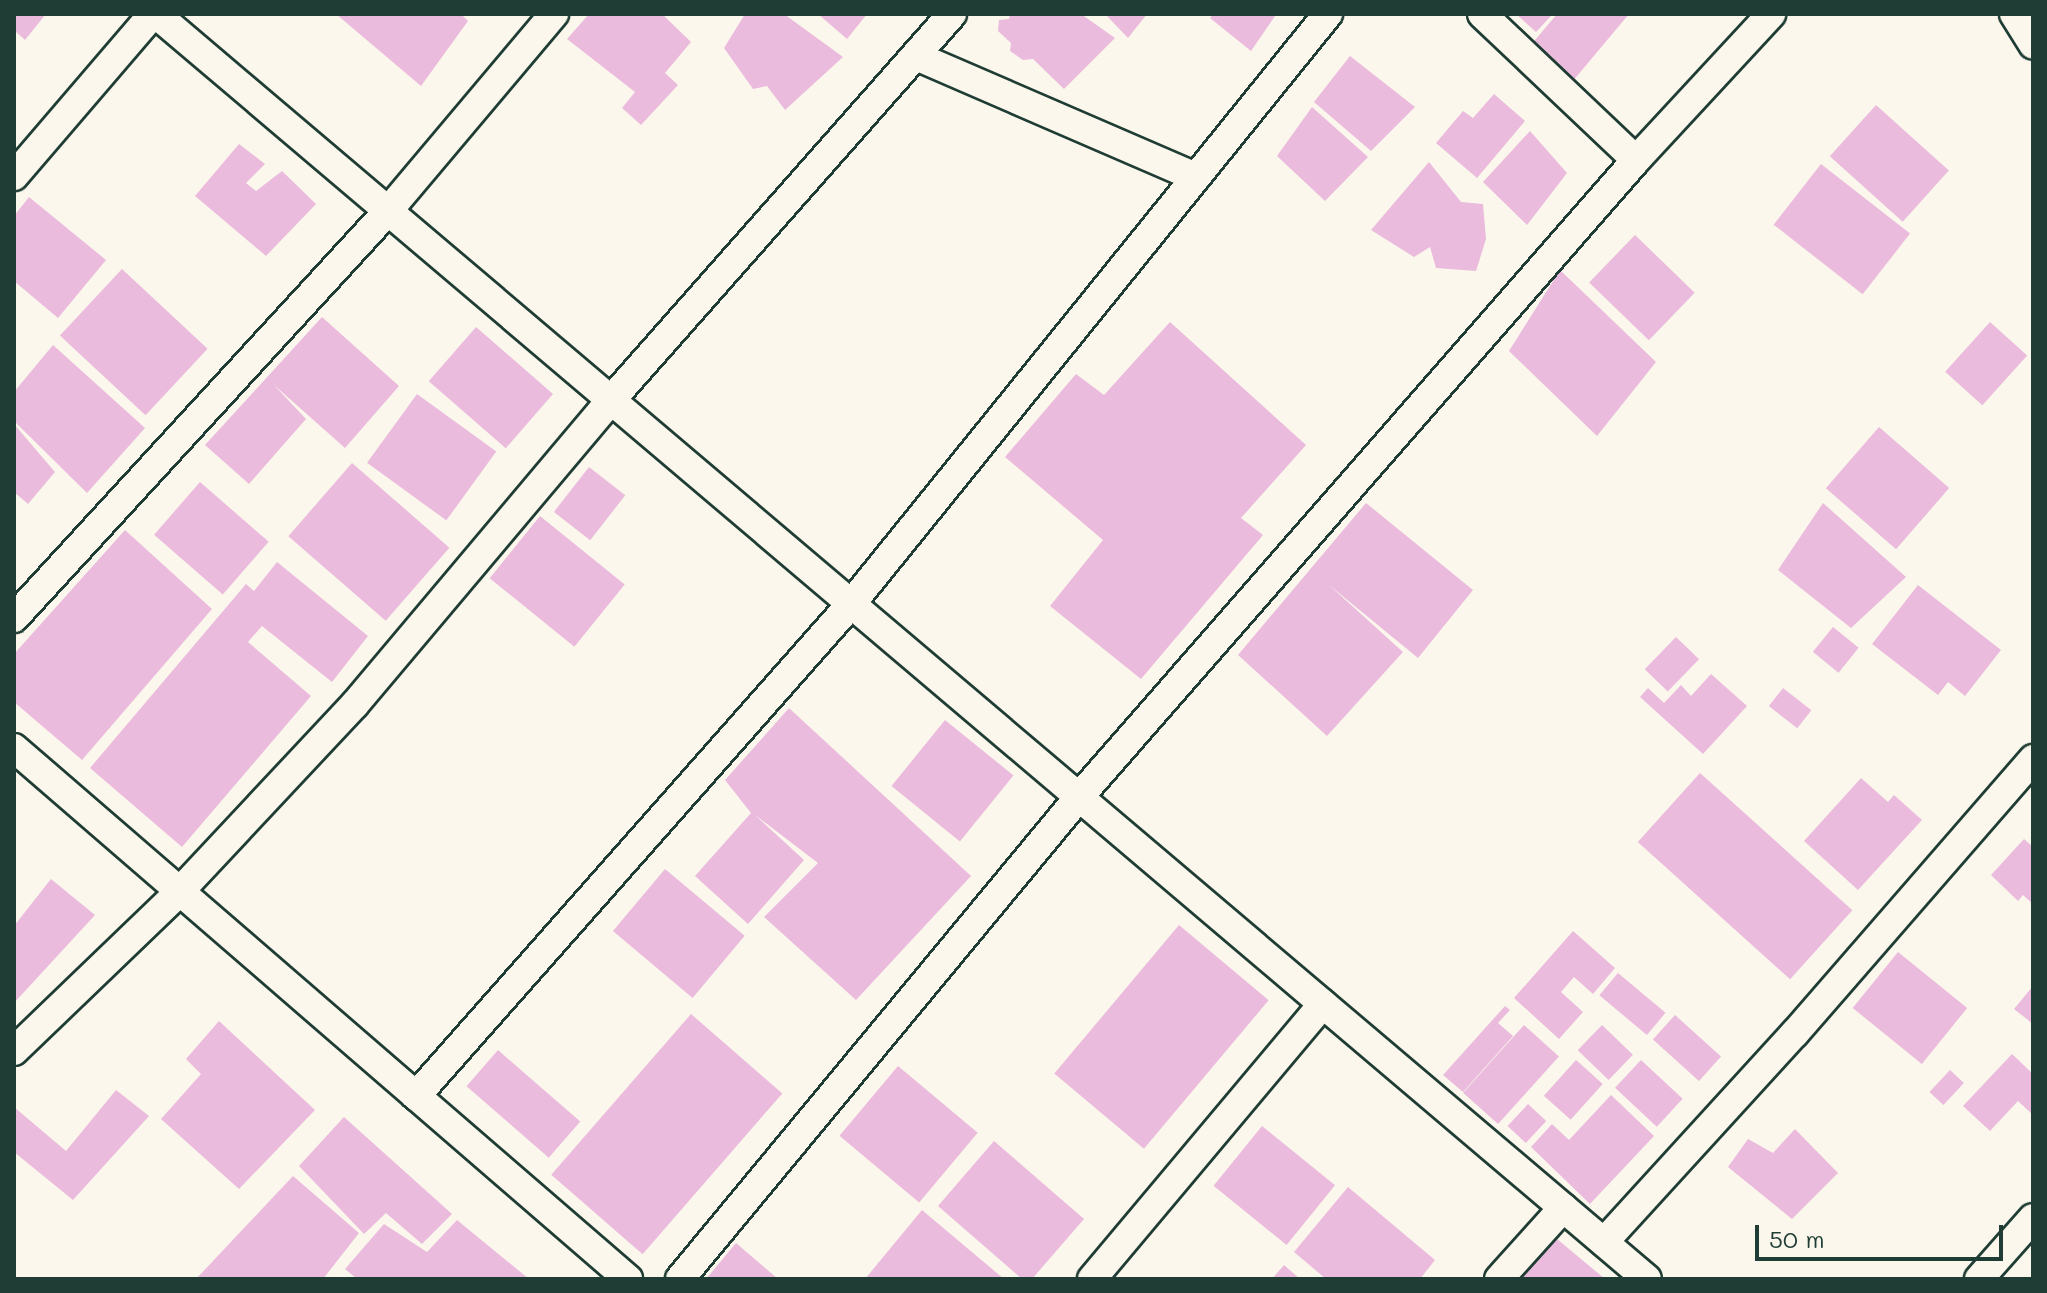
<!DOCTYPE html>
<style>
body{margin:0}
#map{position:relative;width:2047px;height:1293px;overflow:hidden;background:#fbf7ec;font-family:Mali,sans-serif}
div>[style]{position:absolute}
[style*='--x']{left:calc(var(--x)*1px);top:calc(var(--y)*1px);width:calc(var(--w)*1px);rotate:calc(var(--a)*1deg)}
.building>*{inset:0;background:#ebbbdd;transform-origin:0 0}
.roads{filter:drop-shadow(2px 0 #1f3d34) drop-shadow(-2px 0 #1f3d34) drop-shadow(0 2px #1f3d34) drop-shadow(0 -2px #1f3d34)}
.minor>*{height:28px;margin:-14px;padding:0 14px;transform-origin:14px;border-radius:14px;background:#fbf7ec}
span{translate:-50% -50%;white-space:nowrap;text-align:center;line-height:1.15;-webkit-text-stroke:6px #fbf7ec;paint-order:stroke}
.frame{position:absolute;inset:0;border:16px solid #1f3d34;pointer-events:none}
.scale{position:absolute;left:1755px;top:1225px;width:248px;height:36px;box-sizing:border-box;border:4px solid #1f3d34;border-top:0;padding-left:10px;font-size:24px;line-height:28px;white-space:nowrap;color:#1f3d34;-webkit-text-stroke:6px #fbf7ec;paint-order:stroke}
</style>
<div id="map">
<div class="building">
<i style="clip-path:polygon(14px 14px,46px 14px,25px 40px,14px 30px)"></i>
<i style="clip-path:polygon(336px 14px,461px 14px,468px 21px,421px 86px)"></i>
<i style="clip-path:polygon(589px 14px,662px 14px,691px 42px,665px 73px,678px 85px,641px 125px,622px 108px,635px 92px,567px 39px)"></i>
<i style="clip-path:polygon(745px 14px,784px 14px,843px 57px,785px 110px,767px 86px,753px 89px,724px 48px)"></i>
<i style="clip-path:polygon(818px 14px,867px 14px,847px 39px)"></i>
<i style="clip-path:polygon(1010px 14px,1081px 14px,1115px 38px,1064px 89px,1033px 59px,1023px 60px,1010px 51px,1011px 43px,998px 31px,999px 20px,1009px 19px)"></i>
<i style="clip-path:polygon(1105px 14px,1147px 14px,1128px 38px)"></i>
<i style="clip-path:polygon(1213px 14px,1273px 14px,1275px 16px,1251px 51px,1210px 18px)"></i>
<i style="clip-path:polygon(1516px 14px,1550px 14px,1551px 16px,1536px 32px)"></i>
<i style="clip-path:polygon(1557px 14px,1629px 14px,1572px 82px,1530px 46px)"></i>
<i style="clip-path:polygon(1350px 56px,1415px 107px,1371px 151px,1314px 102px)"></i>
<i style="clip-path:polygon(1494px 94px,1525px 121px,1477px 178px,1436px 143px,1463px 111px,1473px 118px)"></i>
<i style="left:1876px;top:105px;width:98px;height:69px;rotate:42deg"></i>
<i style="clip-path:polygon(1312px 107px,1368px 157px,1325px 201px,1277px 156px)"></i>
<i style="clip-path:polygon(1530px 131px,1567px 173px,1527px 225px,1483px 182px)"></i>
<i style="clip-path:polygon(239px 144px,265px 164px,246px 183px,256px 191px,282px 171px,316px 204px,266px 256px,195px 196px)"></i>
<i style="clip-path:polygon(1429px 162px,1461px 202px,1483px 204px,1486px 239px,1476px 271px,1436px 268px,1430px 247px,1414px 257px,1371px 230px)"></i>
<i style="left:1821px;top:164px;width:113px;height:77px;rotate:38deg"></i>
<i style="clip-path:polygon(29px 197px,106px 260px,58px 318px,14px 281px,14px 216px)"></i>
<i style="left:1635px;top:235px;width:83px;height:66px;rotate:44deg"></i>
<i style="left:122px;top:269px;width:117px;height:91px;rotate:43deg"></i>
<i style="clip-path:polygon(1560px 270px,1656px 362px,1597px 436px,1509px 351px)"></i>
<i style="clip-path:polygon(322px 317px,399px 386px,345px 448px,274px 385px,306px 419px,249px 484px,205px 445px)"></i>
<i style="clip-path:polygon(1170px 322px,1306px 445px,1241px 518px,1263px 535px,1141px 679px,1050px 606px,1103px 540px,1005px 457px,1076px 374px,1104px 395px)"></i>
<i style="left:1990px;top:322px;width:50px;height:67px;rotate:42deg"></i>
<i style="left:476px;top:327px;width:102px;height:72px;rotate:41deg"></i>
<i style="clip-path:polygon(53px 345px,145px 428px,87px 493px,14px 421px,14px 392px)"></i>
<i style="left:417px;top:394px;width:98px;height:85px;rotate:36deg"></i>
<i style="clip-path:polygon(14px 424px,55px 472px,28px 504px,14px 492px)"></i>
<i style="left:1879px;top:427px;width:93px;height:81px;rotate:41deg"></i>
<i style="left:352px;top:463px;width:129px;height:97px;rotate:41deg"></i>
<i style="left:589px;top:467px;width:46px;height:57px;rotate:38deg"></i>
<i style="left:200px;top:482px;width:91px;height:70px;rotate:41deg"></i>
<i style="clip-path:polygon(1366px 503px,1473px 590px,1418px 658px,1329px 585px,1403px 652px,1327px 736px,1238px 655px)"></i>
<i style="clip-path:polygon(1823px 503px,1906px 577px,1851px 628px,1778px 570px)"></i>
<i style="left:540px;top:516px;width:109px;height:80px;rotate:39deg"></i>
<i style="clip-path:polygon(125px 530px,212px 609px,82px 760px,14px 702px,14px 654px)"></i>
<i style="clip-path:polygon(277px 562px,368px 636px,332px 682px,262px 626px,248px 642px,311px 696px,182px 847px,90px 768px,246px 584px,254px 591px)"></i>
<i style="clip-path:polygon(1918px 585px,2001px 650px,1965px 696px,1948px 682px,1938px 695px,1872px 644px)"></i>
<i style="left:1833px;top:627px;width:33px;height:32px;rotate:39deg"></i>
<i style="left:1676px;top:637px;width:32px;height:45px;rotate:44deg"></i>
<i style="clip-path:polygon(1711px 674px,1747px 706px,1703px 754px,1640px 697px,1648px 688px,1664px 703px,1681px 685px,1691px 696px)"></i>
<i style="left:1783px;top:688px;width:36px;height:23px;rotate:38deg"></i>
<i style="clip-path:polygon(789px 708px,971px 876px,856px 1000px,764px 917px,818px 863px,755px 815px,804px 860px,748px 924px,695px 876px,751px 813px,725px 780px)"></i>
<i style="left:945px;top:720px;width:88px;height:85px;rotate:39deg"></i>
<i style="left:1700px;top:773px;width:205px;height:93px;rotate:42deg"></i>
<i style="clip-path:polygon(1861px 778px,1888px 802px,1894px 795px,1922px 820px,1858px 890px,1804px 841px)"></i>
<i style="clip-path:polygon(2024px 839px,2033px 847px,2033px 904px,2023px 895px,2018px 901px,1991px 875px)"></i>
<i style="left:665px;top:869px;width:104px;height:81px;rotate:40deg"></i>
<i style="clip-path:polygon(51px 879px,95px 915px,14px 1003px,14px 926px)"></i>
<i style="left:1179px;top:925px;width:117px;height:194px;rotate:40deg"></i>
<i style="clip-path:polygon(1573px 931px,1615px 968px,1593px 994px,1574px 977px,1561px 992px,1583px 1012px,1559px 1039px,1514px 998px)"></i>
<i style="left:1898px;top:952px;width:89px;height:72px;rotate:39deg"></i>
<i style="left:1618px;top:973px;width:62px;height:29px;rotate:40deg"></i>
<i style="clip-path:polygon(2033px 986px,2033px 1024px,2014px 1009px)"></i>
<i style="clip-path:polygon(1505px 1006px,1510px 1010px,1498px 1023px,1513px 1036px,1463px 1092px,1443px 1075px)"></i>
<i style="left:691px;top:1014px;width:121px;height:213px;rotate:41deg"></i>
<i style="left:1675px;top:1015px;width:62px;height:33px;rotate:42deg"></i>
<i style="clip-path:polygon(219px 1021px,315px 1110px,239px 1189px,161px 1119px,201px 1074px,186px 1059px)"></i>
<i style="left:1524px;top:1025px;width:47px;height:91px;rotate:42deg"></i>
<i style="left:1602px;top:1025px;width:43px;height:35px;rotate:44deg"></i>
<i style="left:498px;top:1050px;width:109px;height:48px;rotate:41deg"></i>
<i style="clip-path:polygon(2012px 1054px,2033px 1074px,2033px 1115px,2018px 1101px,1990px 1131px,1963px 1106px)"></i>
<i style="left:1576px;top:1060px;width:36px;height:48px;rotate:42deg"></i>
<i style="left:1641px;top:1060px;width:57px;height:38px;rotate:43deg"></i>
<i style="left:898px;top:1066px;width:104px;height:91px;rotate:40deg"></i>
<i style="left:1950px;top:1070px;width:19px;height:30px;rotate:43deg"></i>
<i style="clip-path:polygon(116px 1090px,149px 1116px,73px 1200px,14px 1152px,14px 1107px,66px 1151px)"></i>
<i style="clip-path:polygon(1611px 1095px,1654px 1136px,1590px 1204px,1531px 1147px,1552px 1124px,1569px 1140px)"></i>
<i style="left:1528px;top:1104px;width:25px;height:30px;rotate:43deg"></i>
<i style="clip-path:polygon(344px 1117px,452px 1214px,422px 1244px,386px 1213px,364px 1234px,299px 1166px)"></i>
<i style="left:1262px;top:1126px;width:94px;height:77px;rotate:39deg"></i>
<i style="clip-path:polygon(1795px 1129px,1838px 1173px,1792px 1219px,1728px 1167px,1748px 1139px,1773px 1153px)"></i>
<i style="clip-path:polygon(994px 1141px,1084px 1219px,1032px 1279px,1022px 1279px,938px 1206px)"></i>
<i style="clip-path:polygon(293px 1176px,359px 1233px,323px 1279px,196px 1279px)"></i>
<i style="clip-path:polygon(1348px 1187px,1435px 1260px,1420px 1279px,1326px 1279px,1294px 1252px)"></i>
<i style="clip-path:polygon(922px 1210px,1004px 1279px,865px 1279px)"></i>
<i style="clip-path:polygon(457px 1220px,529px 1279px,357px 1279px,345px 1269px,384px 1224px,427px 1252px)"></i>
<i style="clip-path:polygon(1551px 1234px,1605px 1279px,1516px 1279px)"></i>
<i style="clip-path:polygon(736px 1243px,778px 1279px,706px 1279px)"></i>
<i style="clip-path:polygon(1284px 1265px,1300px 1279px,1272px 1279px)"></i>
</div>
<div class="roads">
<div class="minor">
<i style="--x:156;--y:14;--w:1955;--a:40.31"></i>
<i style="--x:1482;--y:14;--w:212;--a:43.5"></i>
<i style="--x:2014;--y:14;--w:36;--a:58"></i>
<i style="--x:916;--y:56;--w:305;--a:23.4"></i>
<i style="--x:14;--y:176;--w:213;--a:-49.4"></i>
<i style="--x:14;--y:618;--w:553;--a:-47.42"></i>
<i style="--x:388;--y:211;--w:258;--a:-49.9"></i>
<i style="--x:14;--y:748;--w:812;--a:40.85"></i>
<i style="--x:14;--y:1051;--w:231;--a:-43.9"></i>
<i style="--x:180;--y:891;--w:256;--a:-46.9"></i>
<i style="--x:355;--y:704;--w:397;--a:-49.9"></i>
<i style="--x:611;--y:400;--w:515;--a:-48.54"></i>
<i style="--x:416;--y:1096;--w:657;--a:-48.52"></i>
<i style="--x:851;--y:604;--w:759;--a:-51.05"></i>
<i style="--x:1604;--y:1242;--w:283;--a:-47.6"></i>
<i style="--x:1795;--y:1033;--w:363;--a:-49"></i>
<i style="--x:680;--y:1279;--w:626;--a:-50.38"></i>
<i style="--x:1079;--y:797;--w:846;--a:-48.83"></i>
<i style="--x:1636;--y:160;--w:199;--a:-47.2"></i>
<i style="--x:1092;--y:1279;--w:359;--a:-50"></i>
<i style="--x:1499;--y:1279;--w:96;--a:-48"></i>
<i style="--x:1979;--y:1279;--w:81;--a:-48.5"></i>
</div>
</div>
<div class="frame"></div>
<div class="scale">50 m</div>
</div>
